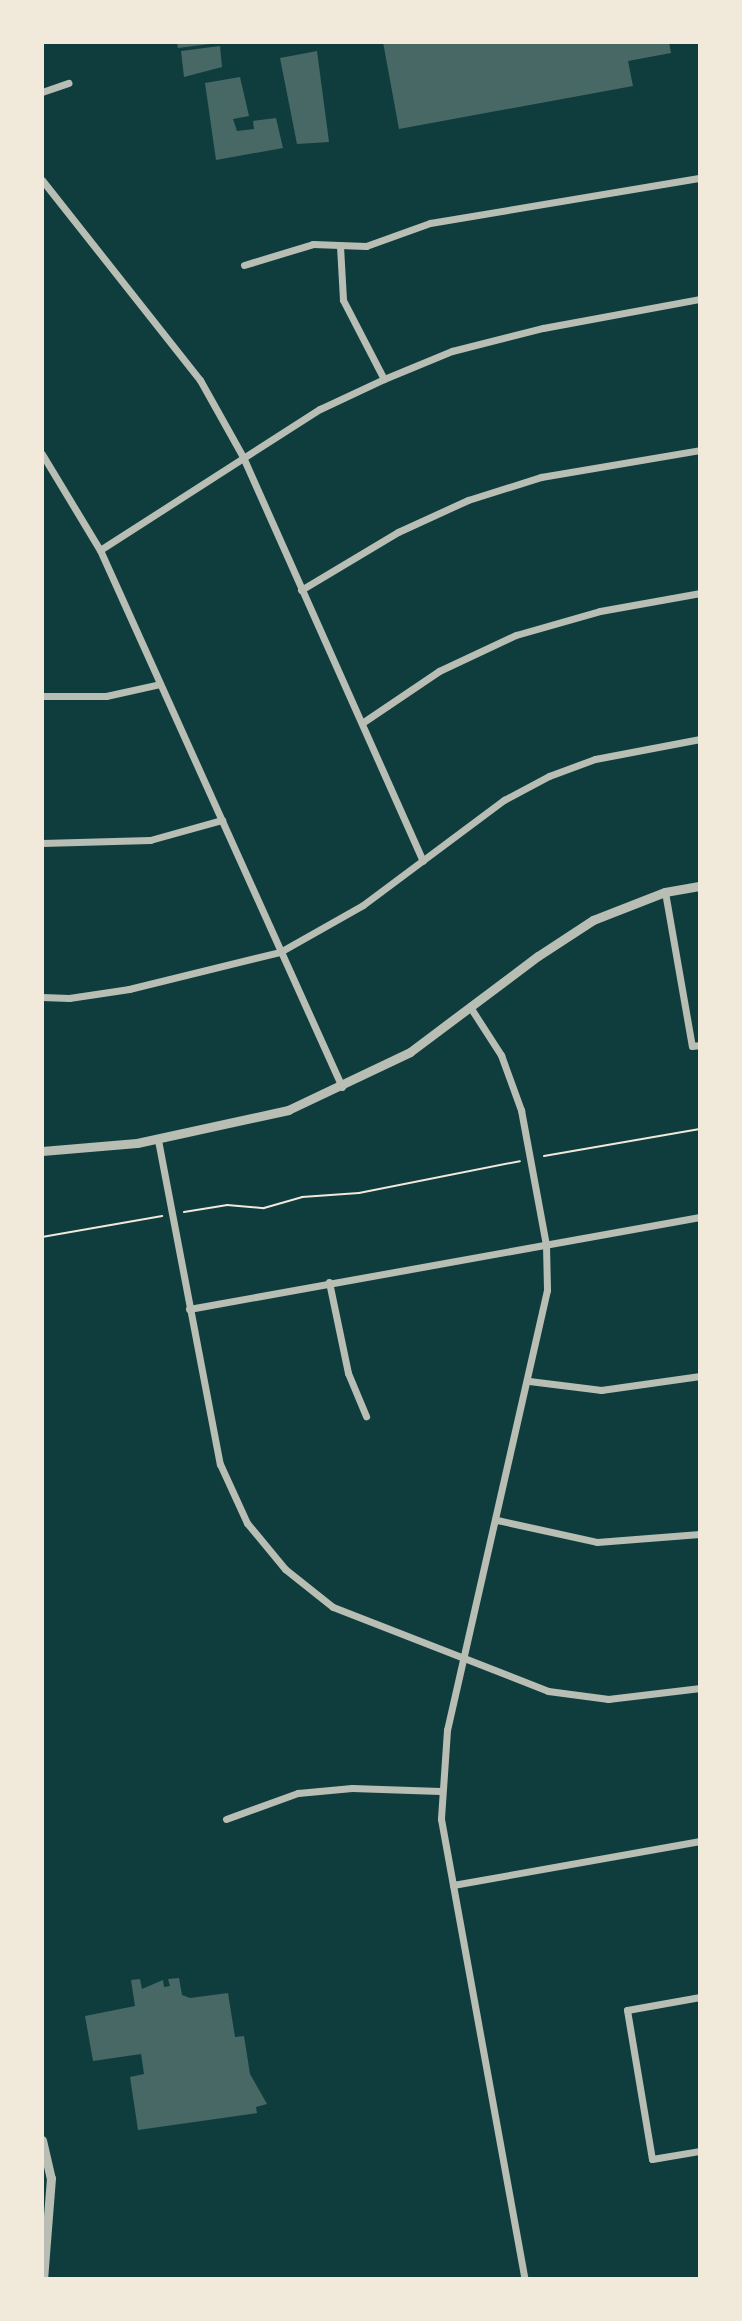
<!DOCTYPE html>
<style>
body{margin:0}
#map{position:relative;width:742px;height:2321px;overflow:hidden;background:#0f3d3e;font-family:"PT Sans",sans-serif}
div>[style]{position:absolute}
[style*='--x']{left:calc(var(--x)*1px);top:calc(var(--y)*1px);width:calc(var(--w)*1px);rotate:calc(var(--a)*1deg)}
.building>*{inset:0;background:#486865}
.path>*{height:2px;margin:-1px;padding:0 1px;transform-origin:1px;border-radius:1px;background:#f1e9da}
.minor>*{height:7px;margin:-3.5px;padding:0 3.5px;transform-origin:3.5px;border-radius:3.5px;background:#b8beb3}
.tertiary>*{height:9px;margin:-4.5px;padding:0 4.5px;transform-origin:4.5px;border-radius:4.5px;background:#b8beb3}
span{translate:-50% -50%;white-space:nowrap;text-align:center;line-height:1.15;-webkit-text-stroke:7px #f1e9da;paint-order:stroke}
.frame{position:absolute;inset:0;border:44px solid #f1e9da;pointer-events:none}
</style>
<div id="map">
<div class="building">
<i style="clip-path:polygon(177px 42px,210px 42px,210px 44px,178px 48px)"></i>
<i style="clip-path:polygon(383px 42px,669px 42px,671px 53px,628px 61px,633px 86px,399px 129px)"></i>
<i style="clip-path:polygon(220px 46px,222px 67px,184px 77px,181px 51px)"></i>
<i style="clip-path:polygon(317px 51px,329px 142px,297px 144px,280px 58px)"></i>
<i style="clip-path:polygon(240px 77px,249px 116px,233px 119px,237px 131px,254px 129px,253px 121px,276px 118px,283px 148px,216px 160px,205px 83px)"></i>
<i style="clip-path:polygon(179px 1978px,182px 1995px,190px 1998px,228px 1993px,235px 2037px,244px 2036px,250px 2074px,267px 2104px,256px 2107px,257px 2113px,138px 2130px,130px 2077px,144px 2074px,141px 2054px,93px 2061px,85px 2016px,135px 2006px,131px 1980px,140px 1979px,142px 1989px,163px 1980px,164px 1987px,170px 1986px,168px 1979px)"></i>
</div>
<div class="path">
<i style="--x:544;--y:1156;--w:158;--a:-9.8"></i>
<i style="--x:184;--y:1212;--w:44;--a:-9.2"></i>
<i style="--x:227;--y:1205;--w:37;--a:5"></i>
<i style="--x:264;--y:1208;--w:40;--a:-16"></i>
<i style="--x:302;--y:1197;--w:57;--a:-4"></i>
<i style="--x:359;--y:1193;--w:164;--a:-11.2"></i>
<i style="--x:42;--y:1237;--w:122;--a:-9.9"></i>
</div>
<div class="minor">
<i style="--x:42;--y:92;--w:28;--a:-19"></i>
<i style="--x:42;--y:180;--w:255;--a:51.7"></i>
<i style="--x:200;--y:380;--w:88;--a:60.8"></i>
<i style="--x:243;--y:457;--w:442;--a:66"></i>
<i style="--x:340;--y:246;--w:54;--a:86.8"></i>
<i style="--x:343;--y:300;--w:89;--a:62.6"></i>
<i style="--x:244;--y:265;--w:72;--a:-16.9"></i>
<i style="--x:313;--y:244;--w:53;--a:2.2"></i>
<i style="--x:366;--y:246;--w:68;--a:-19.8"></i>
<i style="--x:430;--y:223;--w:274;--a:-9.5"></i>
<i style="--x:42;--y:454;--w:112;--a:58.9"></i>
<i style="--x:100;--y:550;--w:589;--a:65.74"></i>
<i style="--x:100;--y:550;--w:261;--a:-32.7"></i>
<i style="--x:320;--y:409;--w:71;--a:-25.1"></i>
<i style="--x:384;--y:379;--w:74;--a:-22.4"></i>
<i style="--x:452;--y:351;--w:94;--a:-14.2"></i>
<i style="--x:543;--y:328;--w:160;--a:-10.5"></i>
<i style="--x:301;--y:590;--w:113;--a:-30.9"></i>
<i style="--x:398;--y:532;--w:77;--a:-24.6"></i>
<i style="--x:468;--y:500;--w:77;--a:-17.5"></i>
<i style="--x:541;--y:477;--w:161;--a:-9.6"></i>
<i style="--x:42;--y:696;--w:64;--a:0"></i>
<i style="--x:106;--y:696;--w:55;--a:-12.5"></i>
<i style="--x:362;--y:723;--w:93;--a:-34"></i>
<i style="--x:439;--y:671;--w:85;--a:-25.1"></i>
<i style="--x:516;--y:635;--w:87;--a:-15.9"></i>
<i style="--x:600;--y:611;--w:102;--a:-10.2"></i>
<i style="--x:42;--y:843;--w:108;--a:-1.6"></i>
<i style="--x:150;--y:840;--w:75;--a:-15.5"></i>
<i style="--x:665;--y:892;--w:156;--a:80.1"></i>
<i style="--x:692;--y:1046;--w:8;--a:-7"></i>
<i style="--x:42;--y:997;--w:27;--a:2"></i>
<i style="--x:69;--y:998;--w:61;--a:-8.5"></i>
<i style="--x:129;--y:989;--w:155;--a:-13.8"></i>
<i style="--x:280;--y:952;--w:95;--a:-29.5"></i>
<i style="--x:363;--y:905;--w:176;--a:-36.7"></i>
<i style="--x:504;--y:800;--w:51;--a:-28.1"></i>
<i style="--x:549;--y:776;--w:49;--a:-20.3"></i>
<i style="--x:595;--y:759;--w:107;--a:-10.8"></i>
<i style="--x:472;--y:1010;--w:54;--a:57.2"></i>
<i style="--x:501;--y:1055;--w:59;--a:70"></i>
<i style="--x:521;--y:1110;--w:137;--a:79.5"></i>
<i style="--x:546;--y:1245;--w:45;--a:88.7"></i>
<i style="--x:547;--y:1290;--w:451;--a:102.8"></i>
<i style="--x:447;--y:1730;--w:89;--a:93.9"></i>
<i style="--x:441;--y:1819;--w:468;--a:79.7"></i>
<i style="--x:158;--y:1140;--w:330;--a:79.2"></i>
<i style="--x:220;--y:1464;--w:65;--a:65.4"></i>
<i style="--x:247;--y:1523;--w:60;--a:50.4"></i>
<i style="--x:285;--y:1569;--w:61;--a:38.4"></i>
<i style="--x:333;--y:1607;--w:231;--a:21.3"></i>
<i style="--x:548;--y:1691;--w:61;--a:7.6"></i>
<i style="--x:608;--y:1699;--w:93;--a:-6.8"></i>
<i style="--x:329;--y:1282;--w:93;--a:78.2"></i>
<i style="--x:348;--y:1373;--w:47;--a:67.3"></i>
<i style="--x:189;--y:1309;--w:519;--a:-10.21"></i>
<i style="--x:529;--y:1381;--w:73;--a:7.1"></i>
<i style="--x:601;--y:1390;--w:100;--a:-8"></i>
<i style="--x:497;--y:1520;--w:102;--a:12.4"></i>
<i style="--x:597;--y:1542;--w:103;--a:-4.4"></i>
<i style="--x:226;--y:1819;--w:77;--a:-19.9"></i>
<i style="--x:298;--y:1793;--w:54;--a:-5.3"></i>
<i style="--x:352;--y:1788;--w:88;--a:2"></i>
<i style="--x:453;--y:1885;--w:251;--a:-10.1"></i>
<i style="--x:700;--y:1997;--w:74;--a:169.9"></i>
<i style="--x:627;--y:2010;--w:151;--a:80.5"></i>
<i style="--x:652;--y:2159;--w:49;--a:-9.5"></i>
</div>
<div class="tertiary">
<i style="--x:42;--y:1151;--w:95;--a:-4.8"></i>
<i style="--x:137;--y:1143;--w:155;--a:-12.3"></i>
<i style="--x:288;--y:1110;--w:135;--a:-25.4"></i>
<i style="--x:410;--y:1052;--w:160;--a:-36.9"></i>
<i style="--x:538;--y:956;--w:66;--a:-33.2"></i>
<i style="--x:593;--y:920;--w:77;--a:-21.3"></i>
<i style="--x:665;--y:892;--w:36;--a:-10"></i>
<i style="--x:42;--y:2140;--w:39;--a:77"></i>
<i style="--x:51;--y:2178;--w:101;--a:94.5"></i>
</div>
<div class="frame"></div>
</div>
